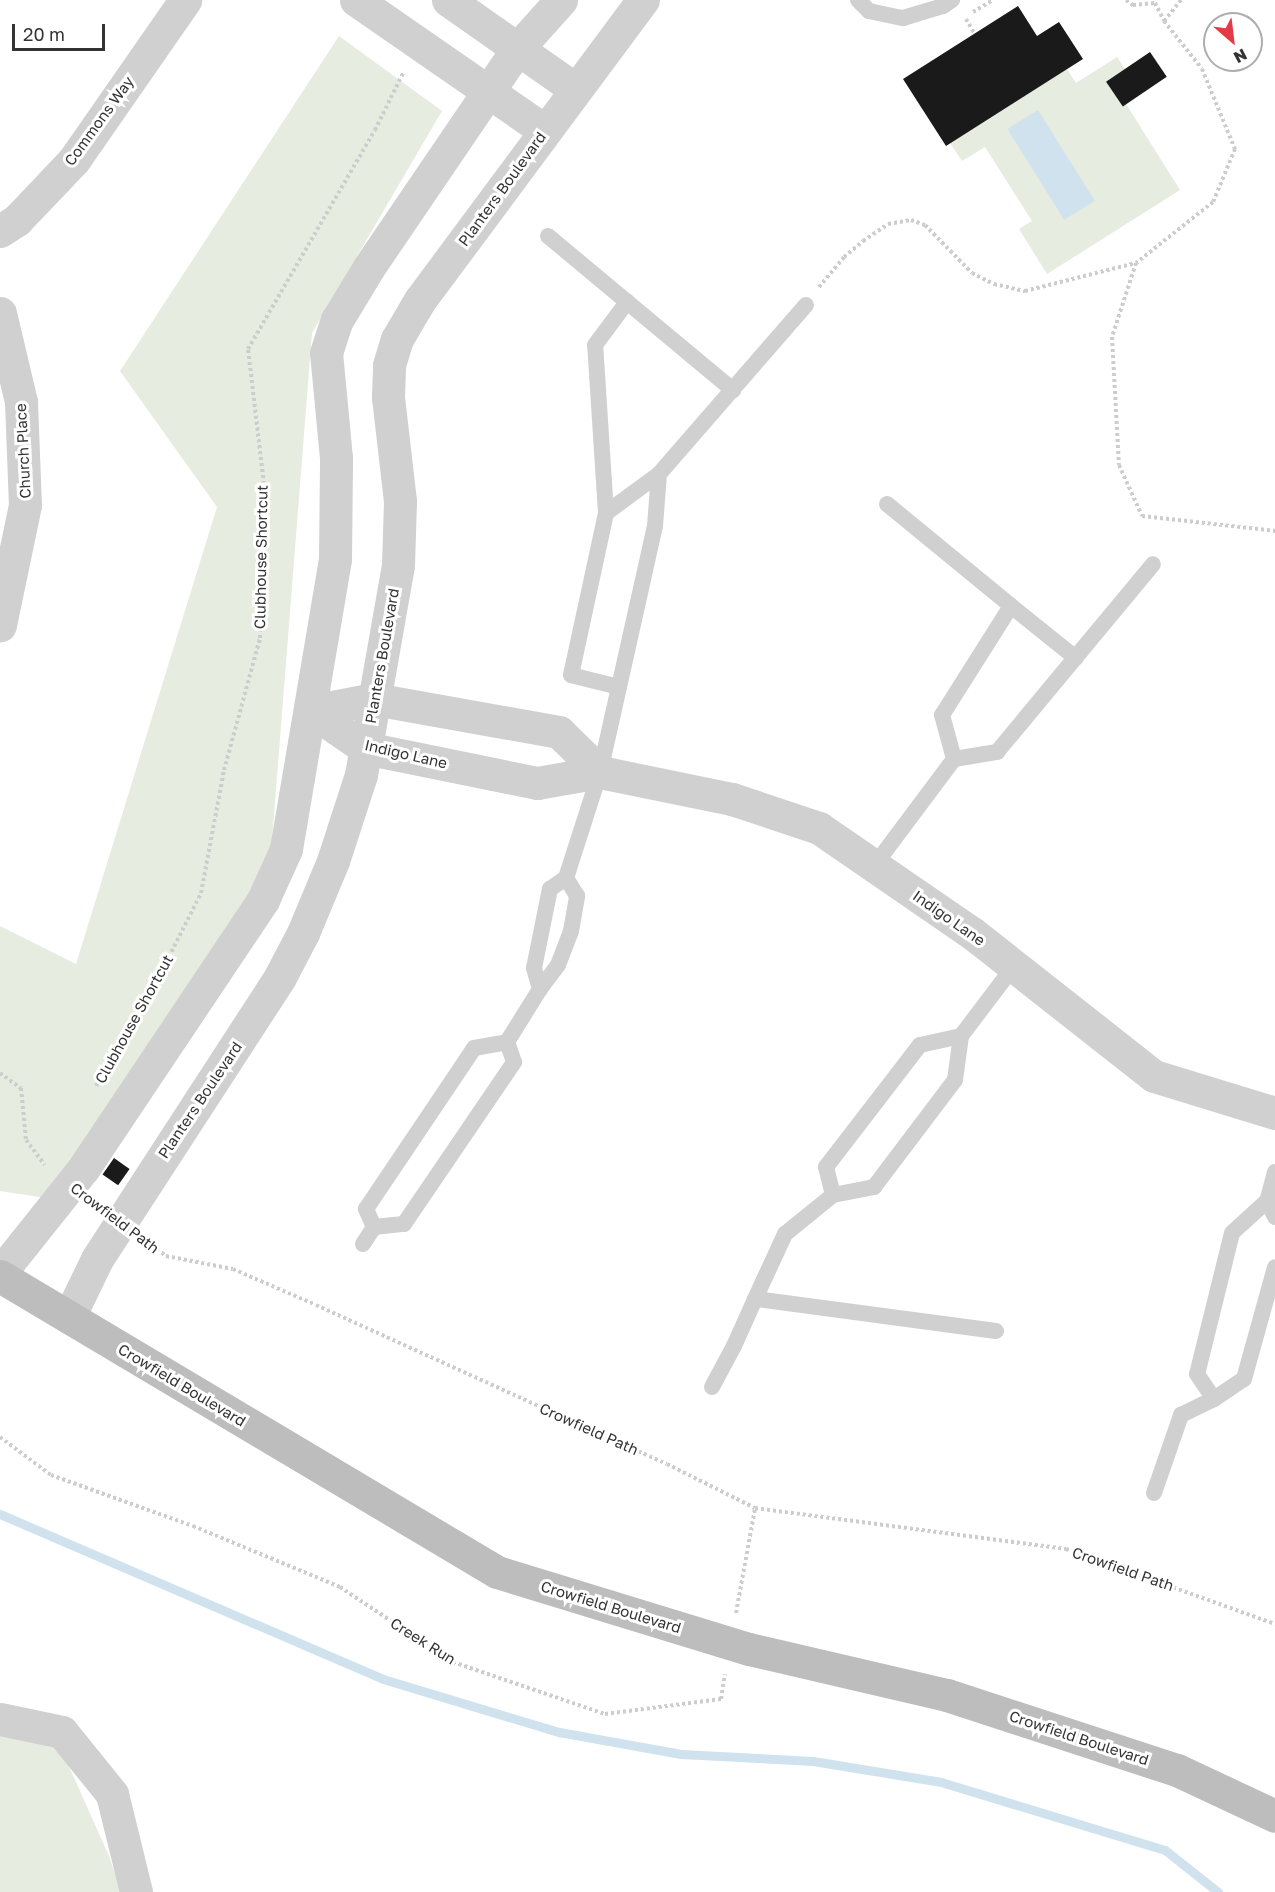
<!DOCTYPE html>
<style>
body{margin:0}
#map{position:relative;width:1275px;height:1892px;overflow:hidden;background:#fff;font-family:"Golos Text",sans-serif}
div>[style]{position:absolute}
[style*='--x']{left:calc(var(--x)*1px);top:calc(var(--y)*1px);width:calc(var(--w)*1px);rotate:calc(var(--a)*1deg)}
.green>*{inset:0;background:#e6ecdf}
.water>*{inset:0;background:#cfe2ee;transform-origin:0 0}
.stream>*{height:9px;margin:-4.5px;padding:0 4.5px;transform-origin:4.5px;border-radius:4.5px;background:#cfe2ee}
.building>*{inset:0;background:#1a1a1a;transform-origin:0 0}
.path>*{height:4px;margin-top:-2px;transform-origin:0;background:repeating-linear-gradient(90deg,#cdcdcd 0 3px,transparent 0 6px)}
.lane>*{height:16px;margin:-8px;padding:0 8px;transform-origin:8px;border-radius:8px;background:#d0d0d0}
.street>*{height:33px;margin:-16.5px;padding:0 16.5px;transform-origin:16.5px;border-radius:16.5px;background:#d0d0d0}
.secondary>*{height:33px;margin:-16.5px;padding:0 16.5px;transform-origin:16.5px;border-radius:16.5px;background:#bdbdbd}
span{translate:-50% -50%;white-space:nowrap;text-align:center;line-height:1.15;-webkit-text-stroke:6px #fff;paint-order:stroke}
.street-label{font-size:15px;color:#333}
.north{position:absolute;left:1203px;top:12px;width:60px;height:60px;box-sizing:border-box;background:#fff;border:2px solid #adadad;border-radius:50%;rotate:152deg;font-size:16px;font-weight:700;line-height:24px;text-align:center;color:#333}
.north::after{content:'';display:block;margin:auto;width:21px;height:27px;background:#e63946;clip-path:polygon(50% 0,100% 100%,50% 72%,0 100%)}
.scale{position:absolute;left:12px;top:24px;width:93px;height:27px;box-sizing:border-box;border:3px solid #333;border-top:0;padding-left:8px;font-size:18px;line-height:21px;white-space:nowrap;color:#333;-webkit-text-stroke:4px #fff;paint-order:stroke}
</style>
<div id="map">
<div class="green">
<i style="clip-path:polygon(339px 36px,442px 111px,312px 333px,270px 866px,52px 1199px,0 1191px,0 926px,76px 964px,217px 507px,120px 371px)"></i>
<i style="clip-path:polygon(1117px 57px,1125px 69px,1126px 104px,1180px 190px,1047px 274px,1019px 229px,1032px 221px,985px 147px,962px 161px,950px 143px,1067px 69px,1076px 83px)"></i>
<i style="clip-path:polygon(0 1717px,58px 1742px,109px 1856px,121px 1892px,0 1892px)"></i>
</div>
<div class="water">
<i style="left:1038px;top:110px;width:107px;height:36px;rotate:58deg"></i>
</div>
<div class="stream">
<i style="--x:0;--y:1514;--w:417;--a:23.3"></i>
<i style="--x:383;--y:1679;--w:184;--a:16.8"></i>
<i style="--x:559;--y:1732;--w:124;--a:10.2"></i>
<i style="--x:681;--y:1754;--w:132;--a:3"></i>
<i style="--x:813;--y:1761;--w:130;--a:9.3"></i>
<i style="--x:941;--y:1782;--w:234;--a:16.9"></i>
<i style="--x:1165;--y:1850;--w:68;--a:38.4"></i>
</div>
<div class="building">
<i style="clip-path:polygon(1018px 6px,1037px 36px,1059px 22px,1083px 59px,946px 146px,903px 79px)"></i>
<i style="left:1150px;top:52px;width:30px;height:53px;rotate:56deg"></i>
<i style="left:114px;top:1158px;width:19px;height:20px;rotate:35deg"></i>
</div>
<div class="path">
<i style="--x:1126;--y:0;--w:9;--a:36"></i>
<i style="--x:1133;--y:5;--w:22;--a:-5"></i>
<i style="--x:1155;--y:3;--w:20;--a:63"></i>
<i style="--x:1181;--y:0;--w:27;--a:129"></i>
<i style="--x:1164;--y:21;--w:61;--a:51.6"></i>
<i style="--x:1202;--y:69;--w:87;--a:67.6"></i>
<i style="--x:1235;--y:149;--w:57;--a:112.5"></i>
<i style="--x:1213;--y:202;--w:98;--a:141.6"></i>
<i style="--x:1136;--y:263;--w:78;--a:108"></i>
<i style="--x:1112;--y:337;--w:128;--a:86.9"></i>
<i style="--x:1119;--y:465;--w:56;--a:65.7"></i>
<i style="--x:1142;--y:516;--w:134;--a:6.4"></i>
<i style="--x:973;--y:12;--w:23;--a:-31"></i>
<i style="--x:966;--y:19;--w:16;--a:60"></i>
<i style="--x:819;--y:287;--w:39;--a:-50"></i>
<i style="--x:844;--y:257;--w:25;--a:-40"></i>
<i style="--x:863;--y:241;--w:30;--a:-34"></i>
<i style="--x:888;--y:224;--w:23;--a:-10"></i>
<i style="--x:911;--y:220;--w:15;--a:20"></i>
<i style="--x:925;--y:225;--w:67;--a:45.6"></i>
<i style="--x:972;--y:273;--w:25;--a:27"></i>
<i style="--x:994;--y:284;--w:32;--a:13"></i>
<i style="--x:1025;--y:291;--w:114;--a:-14.2"></i>
<i style="--x:0;--y:1073;--w:26;--a:36"></i>
<i style="--x:21;--y:1088;--w:52;--a:84.5"></i>
<i style="--x:26;--y:1140;--w:31;--a:53"></i>
<i style="--x:96;--y:1086;--w:82;--a:-58.4"></i>
<i style="--x:139;--y:1016;--w:138;--a:-63.2"></i>
<i style="--x:201;--y:893;--w:125;--a:-79.4"></i>
<i style="--x:224;--y:770;--w:137;--a:-74.7"></i>
<i style="--x:260;--y:638;--w:136;--a:-87.5"></i>
<i style="--x:266;--y:502;--w:154;--a:-96.7"></i>
<i style="--x:248;--y:349;--w:253;--a:-59.9"></i>
<i style="--x:375;--y:130;--w:66;--a:-63.8"></i>
<i style="--x:147;--y:1242;--w:24;--a:36"></i>
<i style="--x:166;--y:1256;--w:68;--a:11"></i>
<i style="--x:233;--y:1269;--w:90;--a:23.4"></i>
<i style="--x:316;--y:1305;--w:385;--a:24.4"></i>
<i style="--x:667;--y:1464;--w:98;--a:26.6"></i>
<i style="--x:755;--y:1508;--w:314;--a:7.5"></i>
<i style="--x:1066;--y:1549;--w:222;--a:19.7"></i>
<i style="--x:0;--y:1437;--w:64;--a:36.7"></i>
<i style="--x:51;--y:1475;--w:151;--a:19.8"></i>
<i style="--x:193;--y:1526;--w:159;--a:22.5"></i>
<i style="--x:340;--y:1587;--w:136;--a:33.6"></i>
<i style="--x:453;--y:1662;--w:161;--a:18.9"></i>
<i style="--x:605;--y:1714;--w:117;--a:-7.4"></i>
<i style="--x:721;--y:1699;--w:25;--a:-81"></i>
<i style="--x:736;--y:1613;--w:107;--a:-79.7"></i>
</div>
<div class="lane">
<i style="--x:858;--y:0;--w:16;--a:45"></i>
<i style="--x:869;--y:11;--w:35;--a:12"></i>
<i style="--x:903;--y:18;--w:42;--a:-16.7"></i>
<i style="--x:943;--y:6;--w:11;--a:-34"></i>
<i style="--x:548;--y:236;--w:241;--a:39.8"></i>
<i style="--x:887;--y:504;--w:161;--a:39.4"></i>
<i style="--x:1011;--y:606;--w:129;--a:122.3"></i>
<i style="--x:942;--y:715;--w:46;--a:74.7"></i>
<i style="--x:606;--y:513;--w:66;--a:-36.3"></i>
<i style="--x:1011;--y:606;--w:83;--a:38.7"></i>
<i style="--x:619;--y:687;--w:49;--a:-166"></i>
<i style="--x:571;--y:675;--w:166;--a:-77.8"></i>
<i style="--x:606;--y:513;--w:168;--a:-93.7"></i>
<i style="--x:595;--y:345;--w:54;--a:-53.3"></i>
<i style="--x:874;--y:866;--w:134;--a:-53.2"></i>
<i style="--x:954;--y:759;--w:44;--a:-9.2"></i>
<i style="--x:997;--y:752;--w:244;--a:-50.3"></i>
<i style="--x:540;--y:989;--w:22;--a:-106"></i>
<i style="--x:534;--y:968;--w:81;--a:-78.6"></i>
<i style="--x:550;--y:889;--w:19;--a:-35"></i>
<i style="--x:566;--y:878;--w:111;--a:-72.2"></i>
<i style="--x:600;--y:772;--w:252;--a:-77.4"></i>
<i style="--x:655;--y:526;--w:52;--a:-85.6"></i>
<i style="--x:659;--y:474;--w:224;--a:-49"></i>
<i style="--x:1275;--y:1172;--w:30;--a:105"></i>
<i style="--x:1267;--y:1201;--w:47;--a:137.6"></i>
<i style="--x:1232;--y:1233;--w:145;--a:103.9"></i>
<i style="--x:1197;--y:1374;--w:30;--a:56"></i>
<i style="--x:1214;--y:1399;--w:36;--a:-34"></i>
<i style="--x:1244;--y:1379;--w:116;--a:-74.5"></i>
<i style="--x:833;--y:1195;--w:29;--a:-104"></i>
<i style="--x:826;--y:1167;--w:154;--a:-52.4"></i>
<i style="--x:920;--y:1045;--w:42;--a:-12.4"></i>
<i style="--x:1267;--y:1201;--w:18;--a:63"></i>
<i style="--x:374;--y:1227;--w:20;--a:-114"></i>
<i style="--x:366;--y:1209;--w:194;--a:-56.1"></i>
<i style="--x:474;--y:1048;--w:34;--a:-10"></i>
<i style="--x:507;--y:1042;--w:62;--a:-58.1"></i>
<i style="--x:540;--y:989;--w:30;--a:-53"></i>
<i style="--x:558;--y:965;--w:36;--a:-69"></i>
<i style="--x:571;--y:931;--w:36;--a:-80"></i>
<i style="--x:577;--y:896;--w:21;--a:-121"></i>
<i style="--x:363;--y:1244;--w:20;--a:-57"></i>
<i style="--x:374;--y:1227;--w:30;--a:-6"></i>
<i style="--x:404;--y:1224;--w:196;--a:-55.8"></i>
<i style="--x:514;--y:1062;--w:21;--a:-109"></i>
<i style="--x:996;--y:1331;--w:243;--a:-172.4"></i>
<i style="--x:755;--y:1299;--w:72;--a:-65.2"></i>
<i style="--x:785;--y:1234;--w:62;--a:-39.1"></i>
<i style="--x:833;--y:1195;--w:42;--a:-11"></i>
<i style="--x:874;--y:1187;--w:134;--a:-52.9"></i>
<i style="--x:955;--y:1080;--w:44;--a:-82.2"></i>
<i style="--x:961;--y:1036;--w:88;--a:-52.9"></i>
<i style="--x:712;--y:1387;--w:47;--a:-61.8"></i>
<i style="--x:734;--y:1346;--w:51;--a:-65.9"></i>
<i style="--x:1154;--y:1493;--w:83;--a:-70.9"></i>
<i style="--x:1181;--y:1415;--w:37;--a:-26"></i>
</div>
<div class="street">
<i style="--x:356;--y:0;--w:230;--a:34.7"></i>
<i style="--x:448;--y:0;--w:155;--a:35"></i>
<i style="--x:0;--y:231;--w:20;--a:-33"></i>
<i style="--x:17;--y:220;--w:83;--a:-46.5"></i>
<i style="--x:74;--y:160;--w:195;--a:-55.2"></i>
<i style="--x:0;--y:313;--w:91;--a:76.7"></i>
<i style="--x:21;--y:402;--w:103;--a:87.8"></i>
<i style="--x:25;--y:505;--w:123;--a:101.8"></i>
<i style="--x:600;--y:772;--w:57;--a:-135.7"></i>
<i style="--x:559;--y:732;--w:188;--a:-169.9"></i>
<i style="--x:374;--y:699;--w:64;--a:169.2"></i>
<i style="--x:311;--y:711;--w:65;--a:34.4"></i>
<i style="--x:365;--y:748;--w:176;--a:11.5"></i>
<i style="--x:537;--y:783;--w:64;--a:-9.9"></i>
<i style="--x:600;--y:772;--w:135;--a:11.6"></i>
<i style="--x:732;--y:799;--w:92;--a:18.4"></i>
<i style="--x:819;--y:828;--w:186;--a:34.5"></i>
<i style="--x:972;--y:933;--w:231;--a:38.2"></i>
<i style="--x:1154;--y:1076;--w:127;--a:17"></i>
<i style="--x:0;--y:1273;--w:133;--a:-51.4"></i>
<i style="--x:83;--y:1169;--w:324;--a:-56.2"></i>
<i style="--x:263;--y:900;--w:56;--a:-65.7"></i>
<i style="--x:286;--y:849;--w:294;--a:-80.4"></i>
<i style="--x:335;--y:559;--w:101;--a:-89.4"></i>
<i style="--x:336;--y:458;--w:105;--a:-95.4"></i>
<i style="--x:326;--y:353;--w:35;--a:-72"></i>
<i style="--x:337;--y:320;--w:62;--a:-58.9"></i>
<i style="--x:369;--y:267;--w:263;--a:-55.8"></i>
<i style="--x:517;--y:49;--w:66;--a:-48.1"></i>
<i style="--x:69;--y:1317;--w:64;--a:-64.2"></i>
<i style="--x:97;--y:1259;--w:336;--a:-57"></i>
<i style="--x:280;--y:977;--w:50;--a:-62.4"></i>
<i style="--x:303;--y:933;--w:78;--a:-67.4"></i>
<i style="--x:333;--y:861;--w:90;--a:-72"></i>
<i style="--x:361;--y:775;--w:213;--a:-80"></i>
<i style="--x:398;--y:565;--w:64;--a:-88.2"></i>
<i style="--x:400;--y:501;--w:105;--a:-96.6"></i>
<i style="--x:388;--y:397;--w:32;--a:-88"></i>
<i style="--x:389;--y:365;--w:27;--a:-73"></i>
<i style="--x:397;--y:339;--w:45;--a:-59.5"></i>
<i style="--x:420;--y:300;--w:374;--a:-53.4"></i>
<i style="--x:0;--y:1719;--w:63;--a:11.8"></i>
<i style="--x:62;--y:1732;--w:80;--a:51.1"></i>
<i style="--x:112;--y:1794;--w:101;--a:76.2"></i>
</div>
<div class="secondary">
<i style="--x:0;--y:1276;--w:578;--a:30.78"></i>
<i style="--x:497;--y:1572;--w:264;--a:17"></i>
<i style="--x:749;--y:1649;--w:203;--a:13.1"></i>
<i style="--x:947;--y:1695;--w:242;--a:18.1"></i>
<i style="--x:1177;--y:1770;--w:108;--a:25.1"></i>
</div>
<div class="street-label">
<span style="left:99px;top:121px;rotate:-54deg">Commons Way</span>
<span style="left:502px;top:189px;rotate:-54deg">Planters Boulevard</span>
<span style="left:23px;top:451px;rotate:-93deg">Church Place</span>
<span style="left:261px;top:557px;rotate:-89deg">Clubhouse Shortcut</span>
<span style="left:382px;top:656px;rotate:-80deg">Planters Boulevard</span>
<span style="left:406px;top:754px;rotate:13deg">Indigo Lane</span>
<span style="left:949px;top:918px;rotate:35deg">Indigo Lane</span>
<span style="left:134px;top:1019px;rotate:-61deg">Clubhouse Shortcut</span>
<span style="left:200px;top:1100px;rotate:-56deg">Planters Boulevard</span>
<span style="left:115px;top:1218px;rotate:37deg">Crowfield Path</span>
<span style="left:182px;top:1385px;rotate:31deg">Crowfield Boulevard</span>
<span style="left:589px;top:1429px;rotate:24deg">Crowfield Path</span>
<span style="left:1123px;top:1569px;rotate:19deg">Crowfield Path</span>
<span style="left:611px;top:1607px;rotate:17deg">Crowfield Boulevard</span>
<span style="left:423px;top:1641px;rotate:32deg">Creek Run</span>
<span style="left:1079px;top:1738px;rotate:18deg">Crowfield Boulevard</span>
</div>
<div class="north">N</div>
<div class="scale">20 m</div>
</div>
